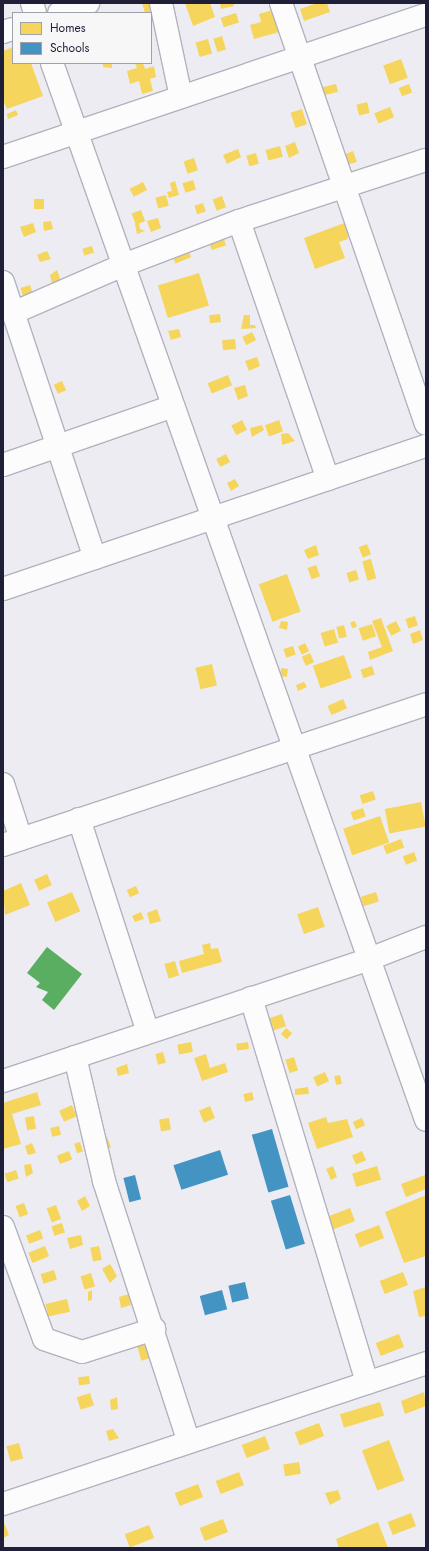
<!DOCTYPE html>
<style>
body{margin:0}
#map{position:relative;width:429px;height:1551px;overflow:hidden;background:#ececf2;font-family:Jost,sans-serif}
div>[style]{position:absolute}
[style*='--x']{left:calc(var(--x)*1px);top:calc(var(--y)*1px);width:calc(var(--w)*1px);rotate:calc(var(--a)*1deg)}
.homes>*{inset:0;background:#f6d55c;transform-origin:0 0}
.schools>*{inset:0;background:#4393c3;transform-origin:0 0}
.public>*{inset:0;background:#5aae61}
.roads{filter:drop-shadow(1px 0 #b2b2c0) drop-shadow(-1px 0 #b2b2c0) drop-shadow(0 1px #b2b2c0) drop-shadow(0 -1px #b2b2c0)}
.minor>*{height:22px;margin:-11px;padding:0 11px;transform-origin:11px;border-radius:11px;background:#fcfcfd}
span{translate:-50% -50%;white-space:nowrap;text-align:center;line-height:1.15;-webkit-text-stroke:4px #f7f7f7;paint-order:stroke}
.frame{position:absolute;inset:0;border:4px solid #1f1f37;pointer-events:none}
.legend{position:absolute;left:12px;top:12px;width:140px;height:52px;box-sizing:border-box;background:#f7f7f7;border:1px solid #a1a1aa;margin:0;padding:5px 7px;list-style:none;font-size:12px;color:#1f1f37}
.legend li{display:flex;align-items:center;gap:8px;height:20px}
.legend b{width:20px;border:1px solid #a1a1aa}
</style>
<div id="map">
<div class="homes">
<i style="clip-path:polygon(142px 3px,155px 3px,158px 14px,145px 13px)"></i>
<i style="clip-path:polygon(185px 3px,210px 3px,215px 17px,193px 26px)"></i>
<i style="clip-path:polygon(220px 3px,233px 3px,234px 6px,221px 9px)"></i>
<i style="clip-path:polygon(317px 3px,327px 3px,330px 12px,304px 21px,300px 9px)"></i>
<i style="clip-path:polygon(273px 10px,279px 32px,254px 39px,250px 25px,261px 22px,259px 14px)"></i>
<i style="left:236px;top:13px;width:10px;height:16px;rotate:73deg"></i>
<i style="left:222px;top:36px;width:14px;height:9px;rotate:73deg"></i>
<i style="left:208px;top:39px;width:15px;height:13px;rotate:74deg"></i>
<i style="clip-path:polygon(13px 47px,13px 63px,31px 63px,43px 96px,7px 109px,3px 100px,3px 51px)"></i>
<i style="left:401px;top:59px;width:20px;height:19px;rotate:70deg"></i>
<i style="clip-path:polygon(103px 63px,112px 63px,112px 68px,103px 67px)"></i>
<i style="clip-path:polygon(135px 63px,143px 63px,145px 69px,154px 66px,156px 77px,150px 79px,153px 91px,142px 94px,139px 81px,130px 84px,127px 71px,137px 68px)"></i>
<i style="left:336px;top:84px;width:8px;height:16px;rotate:76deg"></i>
<i style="left:409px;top:84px;width:9px;height:11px;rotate:69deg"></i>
<i style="left:367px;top:102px;width:11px;height:11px;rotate:75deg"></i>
<i style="left:390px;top:107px;width:11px;height:17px;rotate:68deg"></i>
<i style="left:302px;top:109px;width:16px;height:12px;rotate:72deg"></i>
<i style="clip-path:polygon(16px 110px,18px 115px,8px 119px,7px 114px)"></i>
<i style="clip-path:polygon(295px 142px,299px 153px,289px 158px,285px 146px)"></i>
<i style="left:280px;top:146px;width:11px;height:15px;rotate:75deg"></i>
<i style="clip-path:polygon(238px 149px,241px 157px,227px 164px,223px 155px)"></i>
<i style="clip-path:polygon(353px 151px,357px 162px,346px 165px,343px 155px)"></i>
<i style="left:256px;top:153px;width:11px;height:10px;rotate:75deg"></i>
<i style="left:194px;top:158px;width:13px;height:11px;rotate:72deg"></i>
<i style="left:193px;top:180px;width:10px;height:11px;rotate:73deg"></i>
<i style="clip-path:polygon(175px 181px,179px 195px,169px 198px,167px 192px,172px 191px,170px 183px)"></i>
<i style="left:143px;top:182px;width:9px;height:15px;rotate:63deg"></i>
<i style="left:166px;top:195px;width:11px;height:11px;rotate:75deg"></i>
<i style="left:222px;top:196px;width:12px;height:10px;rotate:70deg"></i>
<i style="left:34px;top:199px;width:10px;height:10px"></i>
<i style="left:203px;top:203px;width:9px;height:9px;rotate:72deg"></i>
<i style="left:141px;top:210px;width:12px;height:10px;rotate:70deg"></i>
<i style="clip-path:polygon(158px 218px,161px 228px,151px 232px,147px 221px)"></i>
<i style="clip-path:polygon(51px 221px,53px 229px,44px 231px,43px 222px)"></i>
<i style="clip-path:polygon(347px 222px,348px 239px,339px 242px,345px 258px,315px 269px,304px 238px)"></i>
<i style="clip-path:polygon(33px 223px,36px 232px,24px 237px,20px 227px)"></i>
<i style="clip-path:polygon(139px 223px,140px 229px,145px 231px,137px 234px,135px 224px)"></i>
<i style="left:223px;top:236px;width:10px;height:15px;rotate:73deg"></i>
<i style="left:92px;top:246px;width:7px;height:10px;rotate:74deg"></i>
<i style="left:187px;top:247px;width:11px;height:17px;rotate:68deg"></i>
<i style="clip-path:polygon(47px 251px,51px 259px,40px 262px,37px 255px)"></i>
<i style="clip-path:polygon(57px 270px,62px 284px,53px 287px,50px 275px)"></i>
<i style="left:199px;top:273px;width:34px;height:43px;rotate:73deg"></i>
<i style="left:30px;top:285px;width:9px;height:10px;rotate:72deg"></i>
<i style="left:220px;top:314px;width:8px;height:11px;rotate:83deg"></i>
<i style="clip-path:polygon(244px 315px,250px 315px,250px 325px,255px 325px,256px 328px,241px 329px)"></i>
<i style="clip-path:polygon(179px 329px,181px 337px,171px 340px,168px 331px)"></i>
<i style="left:252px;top:332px;width:9px;height:11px;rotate:63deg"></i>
<i style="left:235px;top:339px;width:10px;height:13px;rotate:84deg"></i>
<i style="clip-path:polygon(257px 357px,260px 366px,249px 371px,245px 361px)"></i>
<i style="left:228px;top:375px;width:11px;height:22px;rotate:68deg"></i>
<i style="left:62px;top:381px;width:10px;height:9px;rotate:66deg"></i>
<i style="clip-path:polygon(245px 385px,248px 396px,238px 400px,234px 388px)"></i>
<i style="left:242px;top:420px;width:11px;height:12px;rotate:63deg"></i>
<i style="left:279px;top:420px;width:12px;height:15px;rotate:70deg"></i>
<i style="clip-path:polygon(262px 425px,264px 430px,252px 437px,250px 428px)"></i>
<i style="clip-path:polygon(288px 433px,295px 441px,282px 445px,281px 434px)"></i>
<i style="left:226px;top:454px;width:9px;height:11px;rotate:63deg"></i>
<i style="clip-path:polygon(235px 479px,239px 486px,231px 491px,227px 483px)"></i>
<i style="left:367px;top:544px;width:11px;height:9px;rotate:68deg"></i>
<i style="clip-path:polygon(316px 545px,319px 555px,308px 559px,304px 550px)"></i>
<i style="left:371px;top:559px;width:20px;height:9px;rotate:75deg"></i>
<i style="left:316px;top:565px;width:12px;height:9px;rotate:70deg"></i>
<i style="left:356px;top:570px;width:10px;height:10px;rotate:73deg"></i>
<i style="left:287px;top:574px;width:40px;height:30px;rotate:70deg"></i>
<i style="left:415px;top:616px;width:10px;height:10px;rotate:73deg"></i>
<i style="clip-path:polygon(381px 618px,393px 651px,370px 660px,368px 652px,382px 647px,372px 621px)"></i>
<i style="clip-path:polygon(281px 621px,288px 622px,287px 630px,279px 628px)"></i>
<i style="left:355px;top:621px;width:6px;height:5px;rotate:72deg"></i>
<i style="left:396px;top:621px;width:11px;height:11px;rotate:63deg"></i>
<i style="left:372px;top:624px;width:13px;height:14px;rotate:72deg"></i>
<i style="left:344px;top:625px;width:12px;height:8px;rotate:76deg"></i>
<i style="left:334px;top:629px;width:14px;height:14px;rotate:73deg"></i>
<i style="clip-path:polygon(420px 630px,423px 640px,413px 644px,410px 634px)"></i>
<i style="left:305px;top:643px;width:9px;height:8px;rotate:63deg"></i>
<i style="left:293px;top:646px;width:9px;height:10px;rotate:72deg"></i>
<i style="left:310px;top:653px;width:10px;height:9px;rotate:66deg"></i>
<i style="left:344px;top:655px;width:24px;height:33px;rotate:71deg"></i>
<i style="left:212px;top:664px;width:22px;height:17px;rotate:77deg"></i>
<i style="left:372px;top:666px;width:9px;height:12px;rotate:72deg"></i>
<i style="left:281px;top:668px;width:7px;height:8px;rotate:8deg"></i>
<i style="clip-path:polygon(304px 682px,307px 687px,298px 691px,296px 685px)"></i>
<i style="left:343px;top:699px;width:10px;height:17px;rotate:66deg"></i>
<i style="left:373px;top:791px;width:9px;height:14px;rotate:72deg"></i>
<i style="left:421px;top:802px;width:25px;height:37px;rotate:79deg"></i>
<i style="left:363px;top:808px;width:9px;height:13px;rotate:72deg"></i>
<i style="left:380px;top:816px;width:28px;height:39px;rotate:71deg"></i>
<i style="left:401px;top:839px;width:9px;height:19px;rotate:69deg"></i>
<i style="left:414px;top:852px;width:9px;height:12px;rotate:69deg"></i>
<i style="left:47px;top:874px;width:12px;height:14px;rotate:66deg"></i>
<i style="clip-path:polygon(21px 883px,30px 905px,5px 915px,3px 891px)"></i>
<i style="left:136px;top:886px;width:8px;height:10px;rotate:67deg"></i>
<i style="left:72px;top:892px;width:21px;height:27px;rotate:67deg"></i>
<i style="left:376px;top:892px;width:10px;height:16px;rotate:73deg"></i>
<i style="left:318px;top:907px;width:21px;height:22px;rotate:71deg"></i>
<i style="clip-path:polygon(157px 909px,161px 921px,150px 924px,147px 913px)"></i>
<i style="clip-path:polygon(141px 912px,144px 919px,135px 922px,132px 916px)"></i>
<i style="clip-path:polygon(210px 943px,211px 949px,218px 948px,222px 962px,182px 973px,179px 961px,204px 954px,202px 945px)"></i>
<i style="left:175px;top:961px;width:15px;height:11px;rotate:74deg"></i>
<i style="left:282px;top:1014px;width:13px;height:13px;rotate:72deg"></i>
<i style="left:286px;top:1028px;width:8px;height:8px;rotate:40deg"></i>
<i style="left:191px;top:1042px;width:10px;height:14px;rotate:79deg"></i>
<i style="left:248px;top:1042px;width:7px;height:12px;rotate:82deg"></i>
<i style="left:163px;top:1052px;width:11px;height:8px;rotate:75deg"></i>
<i style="clip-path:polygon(206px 1054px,210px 1068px,225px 1063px,228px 1072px,202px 1081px,194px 1058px)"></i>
<i style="left:294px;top:1057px;width:14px;height:9px;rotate:73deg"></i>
<i style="clip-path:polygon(127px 1064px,129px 1073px,118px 1076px,116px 1068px)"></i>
<i style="left:325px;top:1072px;width:10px;height:13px;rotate:66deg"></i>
<i style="left:340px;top:1075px;width:9px;height:6px;rotate:77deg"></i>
<i style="clip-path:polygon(308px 1087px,309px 1094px,295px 1095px,295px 1089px)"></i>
<i style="clip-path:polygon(37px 1092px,41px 1105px,12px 1114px,21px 1144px,3px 1149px,3px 1103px)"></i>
<i style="left:252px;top:1092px;width:8px;height:9px;rotate:76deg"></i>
<i style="left:72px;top:1105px;width:12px;height:14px;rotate:66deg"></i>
<i style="left:210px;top:1106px;width:13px;height:12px;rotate:67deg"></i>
<i style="left:34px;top:1116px;width:13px;height:9px;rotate:81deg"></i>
<i style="clip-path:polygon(326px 1117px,328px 1123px,347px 1119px,353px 1137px,317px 1149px,308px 1123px)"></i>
<i style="left:169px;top:1118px;width:12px;height:10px;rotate:81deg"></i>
<i style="left:362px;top:1118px;width:8px;height:10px;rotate:67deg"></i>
<i style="left:59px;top:1126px;width:9px;height:9px;rotate:77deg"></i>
<i style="left:107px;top:1137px;width:11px;height:9px;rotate:68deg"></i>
<i style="left:80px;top:1142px;width:10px;height:6px;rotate:73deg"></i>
<i style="clip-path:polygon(32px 1143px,36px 1153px,28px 1155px,25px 1146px)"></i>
<i style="left:69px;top:1151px;width:9px;height:13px;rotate:69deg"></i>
<i style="left:362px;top:1151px;width:10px;height:11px;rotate:66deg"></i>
<i style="clip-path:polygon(31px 1164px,33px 1173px,26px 1177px,24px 1165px)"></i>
<i style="clip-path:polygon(333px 1166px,337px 1177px,331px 1180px,326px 1169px)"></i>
<i style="left:377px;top:1166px;width:14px;height:26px;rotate:73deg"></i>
<i style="left:16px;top:1170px;width:9px;height:12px;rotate:72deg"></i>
<i style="clip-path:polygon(425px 1175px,426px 1189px,406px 1197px,401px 1184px)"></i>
<i style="clip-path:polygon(426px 1195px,426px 1256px,404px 1263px,385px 1212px)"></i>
<i style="clip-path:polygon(85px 1196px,90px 1206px,82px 1211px,77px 1201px)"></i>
<i style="left:24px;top:1203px;width:12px;height:9px;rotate:70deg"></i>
<i style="left:56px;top:1205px;width:15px;height:10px;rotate:70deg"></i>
<i style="left:350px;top:1208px;width:14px;height:25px;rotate:69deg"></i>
<i style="left:62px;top:1223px;width:10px;height:11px;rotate:73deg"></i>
<i style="left:379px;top:1225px;width:14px;height:26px;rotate:69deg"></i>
<i style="left:40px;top:1230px;width:9px;height:15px;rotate:69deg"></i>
<i style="clip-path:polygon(81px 1235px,83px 1245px,70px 1249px,67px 1238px)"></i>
<i style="left:45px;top:1246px;width:11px;height:18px;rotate:68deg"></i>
<i style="left:99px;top:1246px;width:14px;height:9px;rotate:78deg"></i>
<i style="clip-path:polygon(110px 1264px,117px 1276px,110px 1283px,102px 1269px)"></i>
<i style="left:54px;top:1270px;width:10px;height:14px;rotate:73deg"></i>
<i style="left:403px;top:1272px;width:14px;height:25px;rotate:69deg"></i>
<i style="left:91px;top:1273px;width:14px;height:11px;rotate:73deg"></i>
<i style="clip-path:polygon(426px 1287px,426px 1316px,419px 1317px,413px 1291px)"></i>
<i style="clip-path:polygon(92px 1290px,92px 1300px,88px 1301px,88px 1292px)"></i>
<i style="clip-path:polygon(129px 1294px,131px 1305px,121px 1308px,119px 1297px)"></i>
<i style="left:67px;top:1299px;width:13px;height:22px;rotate:77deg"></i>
<i style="left:399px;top:1334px;width:14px;height:25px;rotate:69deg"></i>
<i style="left:145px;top:1341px;width:18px;height:9px;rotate:74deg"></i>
<i style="left:89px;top:1376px;width:8px;height:11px;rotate:83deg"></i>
<i style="clip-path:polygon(424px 1392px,426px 1406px,405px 1414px,401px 1401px)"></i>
<i style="left:90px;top:1393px;width:13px;height:14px;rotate:72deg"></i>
<i style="clip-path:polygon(117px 1397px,118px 1409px,111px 1410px,110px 1400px)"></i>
<i style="left:380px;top:1402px;width:14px;height:42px;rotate:73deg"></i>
<i style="left:319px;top:1423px;width:14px;height:26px;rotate:69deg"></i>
<i style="clip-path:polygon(113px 1429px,119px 1438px,109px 1441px,106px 1431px)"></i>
<i style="left:265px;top:1436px;width:14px;height:25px;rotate:69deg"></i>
<i style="left:389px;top:1440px;width:43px;height:29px;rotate:69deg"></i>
<i style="left:19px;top:1443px;width:16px;height:13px;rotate:75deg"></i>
<i style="left:299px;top:1462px;width:12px;height:16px;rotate:81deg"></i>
<i style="left:239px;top:1472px;width:14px;height:25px;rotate:69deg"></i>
<i style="left:198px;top:1484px;width:14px;height:25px;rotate:69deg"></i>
<i style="clip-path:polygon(338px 1490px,341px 1499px,330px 1505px,325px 1493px)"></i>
<i style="left:411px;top:1513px;width:14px;height:25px;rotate:69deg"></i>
<i style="left:223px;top:1519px;width:14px;height:25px;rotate:69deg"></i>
<i style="clip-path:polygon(3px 1520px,9px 1535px,3px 1538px)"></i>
<i style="clip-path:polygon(378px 1522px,388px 1548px,339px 1548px,336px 1539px)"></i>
<i style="left:149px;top:1525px;width:14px;height:26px;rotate:69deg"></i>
</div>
<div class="schools">
<i style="left:272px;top:1129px;width:60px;height:21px;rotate:74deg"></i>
<i style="left:220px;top:1150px;width:26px;height:49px;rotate:72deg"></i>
<i style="left:135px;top:1175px;width:25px;height:12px;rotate:76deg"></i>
<i style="left:290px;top:1195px;width:51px;height:20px;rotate:73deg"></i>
<i style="left:245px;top:1282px;width:17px;height:17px;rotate:77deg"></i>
<i style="left:222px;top:1290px;width:20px;height:23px;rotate:75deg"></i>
</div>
<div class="public">
<i style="clip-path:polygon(47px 947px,82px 974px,54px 1010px,42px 1000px,48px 992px,36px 987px,40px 983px,27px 973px)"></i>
</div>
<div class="roads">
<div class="minor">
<i style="--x:32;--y:3;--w:10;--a:73"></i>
<i style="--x:161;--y:3;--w:96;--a:78"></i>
<i style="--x:281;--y:3;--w:445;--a:71"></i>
<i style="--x:59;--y:13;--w:31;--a:-19"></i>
<i style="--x:3;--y:32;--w:10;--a:-17"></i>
<i style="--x:52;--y:63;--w:1121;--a:70.51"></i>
<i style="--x:3;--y:157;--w:446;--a:-18.6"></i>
<i style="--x:239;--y:221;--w:273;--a:71"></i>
<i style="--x:3;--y:282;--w:291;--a:71.6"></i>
<i style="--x:13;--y:313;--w:118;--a:-23.5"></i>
<i style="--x:121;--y:266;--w:126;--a:-20.9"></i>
<i style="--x:239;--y:221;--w:197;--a:-18.1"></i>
<i style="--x:3;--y:465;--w:180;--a:-19.1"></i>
<i style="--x:3;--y:589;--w:447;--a:-18.7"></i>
<i style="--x:3;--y:784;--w:58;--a:71.9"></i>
<i style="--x:79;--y:819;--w:224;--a:72.1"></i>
<i style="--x:3;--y:845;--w:446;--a:-18.4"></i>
<i style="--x:251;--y:998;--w:402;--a:73.2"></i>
<i style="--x:75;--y:1057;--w:127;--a:76.8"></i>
<i style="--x:104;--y:1181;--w:274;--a:72"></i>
<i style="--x:3;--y:1081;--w:384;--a:-18.4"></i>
<i style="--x:367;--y:960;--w:63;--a:-21.3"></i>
<i style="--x:3;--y:1227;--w:119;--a:69.9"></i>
<i style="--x:44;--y:1339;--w:40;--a:18.9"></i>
<i style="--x:82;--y:1352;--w:76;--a:-17.7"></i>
<i style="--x:3;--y:1504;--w:446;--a:-18.4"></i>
</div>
</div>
<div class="frame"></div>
<ul class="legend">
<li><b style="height:11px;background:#f6d55c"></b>Homes</li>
<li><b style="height:11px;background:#4393c3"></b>Schools</li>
</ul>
</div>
